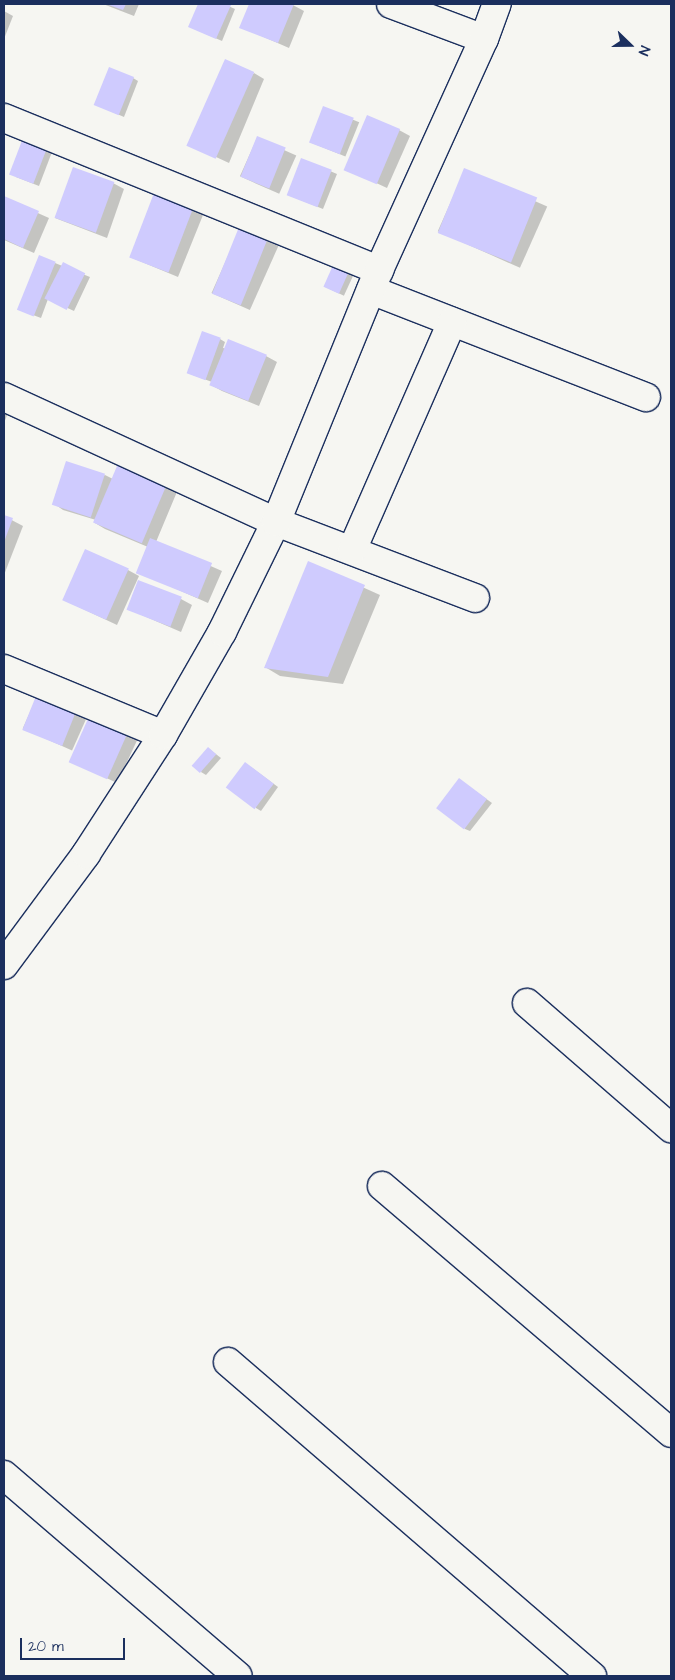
<!DOCTYPE html>
<style>
body{margin:0}
#map{position:relative;width:675px;height:1680px;overflow:hidden;background:#f6f6f2;font-family:"Architects Daughter",sans-serif}
div>[style]{position:absolute}
[style*='--x']{left:calc(var(--x)*1px);top:calc(var(--y)*1px);width:calc(var(--w)*1px);rotate:calc(var(--a)*1deg)}
.shadow>*{inset:0;background:#0003;transform-origin:0 0}
.building>*{inset:0;background:#cfcbfe;transform-origin:0 0}
.roads{filter:drop-shadow(1px 0 #1b2f5e) drop-shadow(-1px 0 #1b2f5e) drop-shadow(0 1px #1b2f5e) drop-shadow(0 -1px #1b2f5e)}
.minor>*{height:28px;margin:-14px;padding:0 14px;transform-origin:14px;border-radius:14px;background:#f6f6f2}
span{translate:-50% -50%;white-space:nowrap;text-align:center;line-height:1.15;-webkit-text-stroke:5px #f6f6f2;paint-order:stroke}
.frame{position:absolute;inset:0;border:5px solid #1b2f5e;pointer-events:none}
.north{position:absolute;left:605px;top:20px;width:50px;height:50px;-webkit-text-stroke:4px #f6f6f2;paint-order:stroke;rotate:112deg;font-size:14px;font-weight:700;line-height:20px;text-align:center;color:#1b2f5e}
.north::after{content:'';display:block;margin:auto;width:18px;height:22px;background:#1b2f5e;clip-path:polygon(50% 0,100% 100%,50% 72%,0 100%)}
.scale{position:absolute;left:20px;top:1638px;width:105px;height:22px;box-sizing:border-box;border:2px solid #1b2f5e;border-top:0;padding-left:6px;font-size:15px;line-height:18px;white-space:nowrap;color:#1b2f5e;-webkit-text-stroke:4px #f6f6f2;paint-order:stroke}
</style>
<div id="map">
<div class="shadow">
<i style="clip-path:polygon(103px 4px,139px 4px,134px 16px)"></i>
<i style="clip-path:polygon(200px 4px,224px 4px,235px 9px,222px 41px,190px 27px)"></i>
<i style="clip-path:polygon(251px 4px,291px 4px,304px 11px,289px 48px,241px 27px)"></i>
<i style="clip-path:polygon(4px 11px,13px 16px,4px 39px)"></i>
<i style="clip-path:polygon(254px 73px,264px 79px,229px 163px,190px 145px)"></i>
<i style="clip-path:polygon(133px 78px,138px 81px,124px 117px,101px 107px)"></i>
<i style="left:324px;top:108px;width:38px;height:37px;rotate:22deg"></i>
<i style="clip-path:polygon(399px 130px,410px 136px,387px 188px,346px 169px)"></i>
<i style="left:257px;top:138px;width:43px;height:42px;rotate:24deg"></i>
<i style="clip-path:polygon(24px 140px,52px 152px,39px 186px,16px 177px)"></i>
<i style="clip-path:polygon(302px 159px,337px 174px,323px 209px,293px 197px)"></i>
<i style="left:465px;top:170px;width:90px;height:67px;rotate:24deg"></i>
<i style="clip-path:polygon(113px 183px,124px 189px,107px 238px,55px 218px)"></i>
<i style="clip-path:polygon(4px 198px,49px 218px,34px 253px,4px 240px)"></i>
<i style="clip-path:polygon(192px 209px,203px 215px,178px 277px,130px 257px)"></i>
<i style="left:240px;top:229px;width:42px;height:70px;rotate:24deg"></i>
<i style="clip-path:polygon(55px 263px,90px 277px,74px 311px,48px 299px,41px 318px,25px 312px)"></i>
<i style="left:335px;top:265px;width:21px;height:24px;rotate:25deg"></i>
<i style="clip-path:polygon(220px 339px,225px 342px,223px 348px,266px 356px,277px 362px,259px 406px,222px 391px,211px 385px,212px 382px,193px 375px)"></i>
<i style="clip-path:polygon(4px 411px,8px 413px,4px 423px)"></i>
<i style="clip-path:polygon(105px 475px,113px 479px,179px 487px,156px 542px,222px 571px,208px 603px,138px 572px,148px 547px,105px 529px,95px 523px,96px 520px,63px 510px,53px 503px)"></i>
<i style="clip-path:polygon(4px 516px,23px 526px,4px 575px)"></i>
<i style="clip-path:polygon(309px 563px,380px 595px,343px 684px,280px 676px,265px 667px)"></i>
<i style="clip-path:polygon(128px 570px,139px 576px,117px 625px,64px 600px)"></i>
<i style="clip-path:polygon(181px 599px,192px 605px,181px 632px,128px 609px)"></i>
<i style="left:39px;top:692px;width:54px;height:40px;rotate:24deg"></i>
<i style="left:92px;top:714px;width:52px;height:52px;rotate:25deg"></i>
<i style="clip-path:polygon(208px 748px,221px 758px,206px 775px,201px 772px)"></i>
<i style="clip-path:polygon(251px 767px,278px 787px,261px 811px,256px 808px)"></i>
<i style="clip-path:polygon(464px 783px,492px 803px,470px 831px,465px 829px)"></i>
</div>
<div class="building">
<i style="clip-path:polygon(106px 4px,126px 4px,123px 10px)"></i>
<i style="clip-path:polygon(198px 4px,231px 5px,216px 39px,188px 27px)"></i>
<i style="clip-path:polygon(249px 4px,294px 4px,278px 43px,239px 28px)"></i>
<i style="left:225px;top:59px;width:32px;height:95px;rotate:24deg"></i>
<i style="left:109px;top:67px;width:27px;height:41px;rotate:22deg"></i>
<i style="left:323px;top:106px;width:33px;height:39px;rotate:21deg"></i>
<i style="left:367px;top:115px;width:36px;height:60px;rotate:23deg"></i>
<i style="left:257px;top:136px;width:31px;height:44px;rotate:22deg"></i>
<i style="left:23px;top:138px;width:26px;height:39px;rotate:21deg"></i>
<i style="left:301px;top:158px;width:33px;height:40px;rotate:21deg"></i>
<i style="left:73px;top:167px;width:44px;height:54px;rotate:20deg"></i>
<i style="left:464px;top:168px;width:79px;height:70px;rotate:22deg"></i>
<i style="left:154px;top:193px;width:42px;height:69px;rotate:21deg"></i>
<i style="clip-path:polygon(4px 196px,39px 211px,23px 248px,4px 239px)"></i>
<i style="left:239px;top:227px;width:31px;height:72px;rotate:22deg"></i>
<i style="left:39px;top:255px;width:18px;height:59px;rotate:22deg"></i>
<i style="left:63px;top:262px;width:25px;height:41px;rotate:27deg"></i>
<i style="left:334px;top:263px;width:17px;height:26px;rotate:24deg"></i>
<i style="left:202px;top:331px;width:20px;height:45px;rotate:20deg"></i>
<i style="left:228px;top:339px;width:42px;height:50px;rotate:22deg"></i>
<i style="left:120px;top:459px;width:53px;height:69px;rotate:23deg"></i>
<i style="left:66px;top:461px;width:41px;height:46px;rotate:18deg"></i>
<i style="clip-path:polygon(4px 515px,13px 518px,4px 542px)"></i>
<i style="left:150px;top:538px;width:67px;height:38px;rotate:22deg"></i>
<i style="left:85px;top:549px;width:48px;height:56px;rotate:24deg"></i>
<i style="clip-path:polygon(308px 561px,365px 585px,328px 677px,264px 668px)"></i>
<i style="left:138px;top:580px;width:47px;height:32px;rotate:21deg"></i>
<i style="left:38px;top:691px;width:43px;height:42px;rotate:22deg"></i>
<i style="left:91px;top:712px;width:42px;height:55px;rotate:24deg"></i>
<i style="left:208px;top:747px;width:11px;height:25px;rotate:41deg"></i>
<i style="left:245px;top:762px;width:36px;height:32px;rotate:37deg"></i>
<i style="left:459px;top:778px;width:35px;height:38px;rotate:37deg"></i>
</div>
<div class="roads">
<div class="minor">
<i style="--x:391;--y:4;--w:99;--a:20.6"></i>
<i style="--x:4;--y:118;--w:405;--a:22.1"></i>
<i style="--x:371;--y:290;--w:295;--a:21.3"></i>
<i style="--x:4;--y:397;--w:299;--a:24.7"></i>
<i style="--x:276;--y:522;--w:213;--a:20.9"></i>
<i style="--x:352;--y:550;--w:249;--a:-66.3"></i>
<i style="--x:4;--y:669;--w:172;--a:22.5"></i>
<i style="--x:4;--y:965;--w:138;--a:-53.5"></i>
<i style="--x:86;--y:854;--w:142;--a:-57.1"></i>
<i style="--x:163;--y:735;--w:119;--a:-60.2"></i>
<i style="--x:222;--y:632;--w:123;--a:-63.9"></i>
<i style="--x:276;--y:522;--w:272;--a:-67.8"></i>
<i style="--x:379;--y:270;--w:254;--a:-65.6"></i>
<i style="--x:484;--y:39;--w:37;--a:-70"></i>
<i style="--x:527;--y:1003;--w:191;--a:41"></i>
<i style="--x:382;--y:1186;--w:380;--a:40.5"></i>
<i style="--x:228;--y:1362;--w:481;--a:40.8"></i>
<i style="--x:4;--y:1475;--w:308;--a:40.7"></i>
</div>
</div>
<div class="frame"></div>
<div class="north">N</div>
<div class="scale">20 m</div>
</div>
